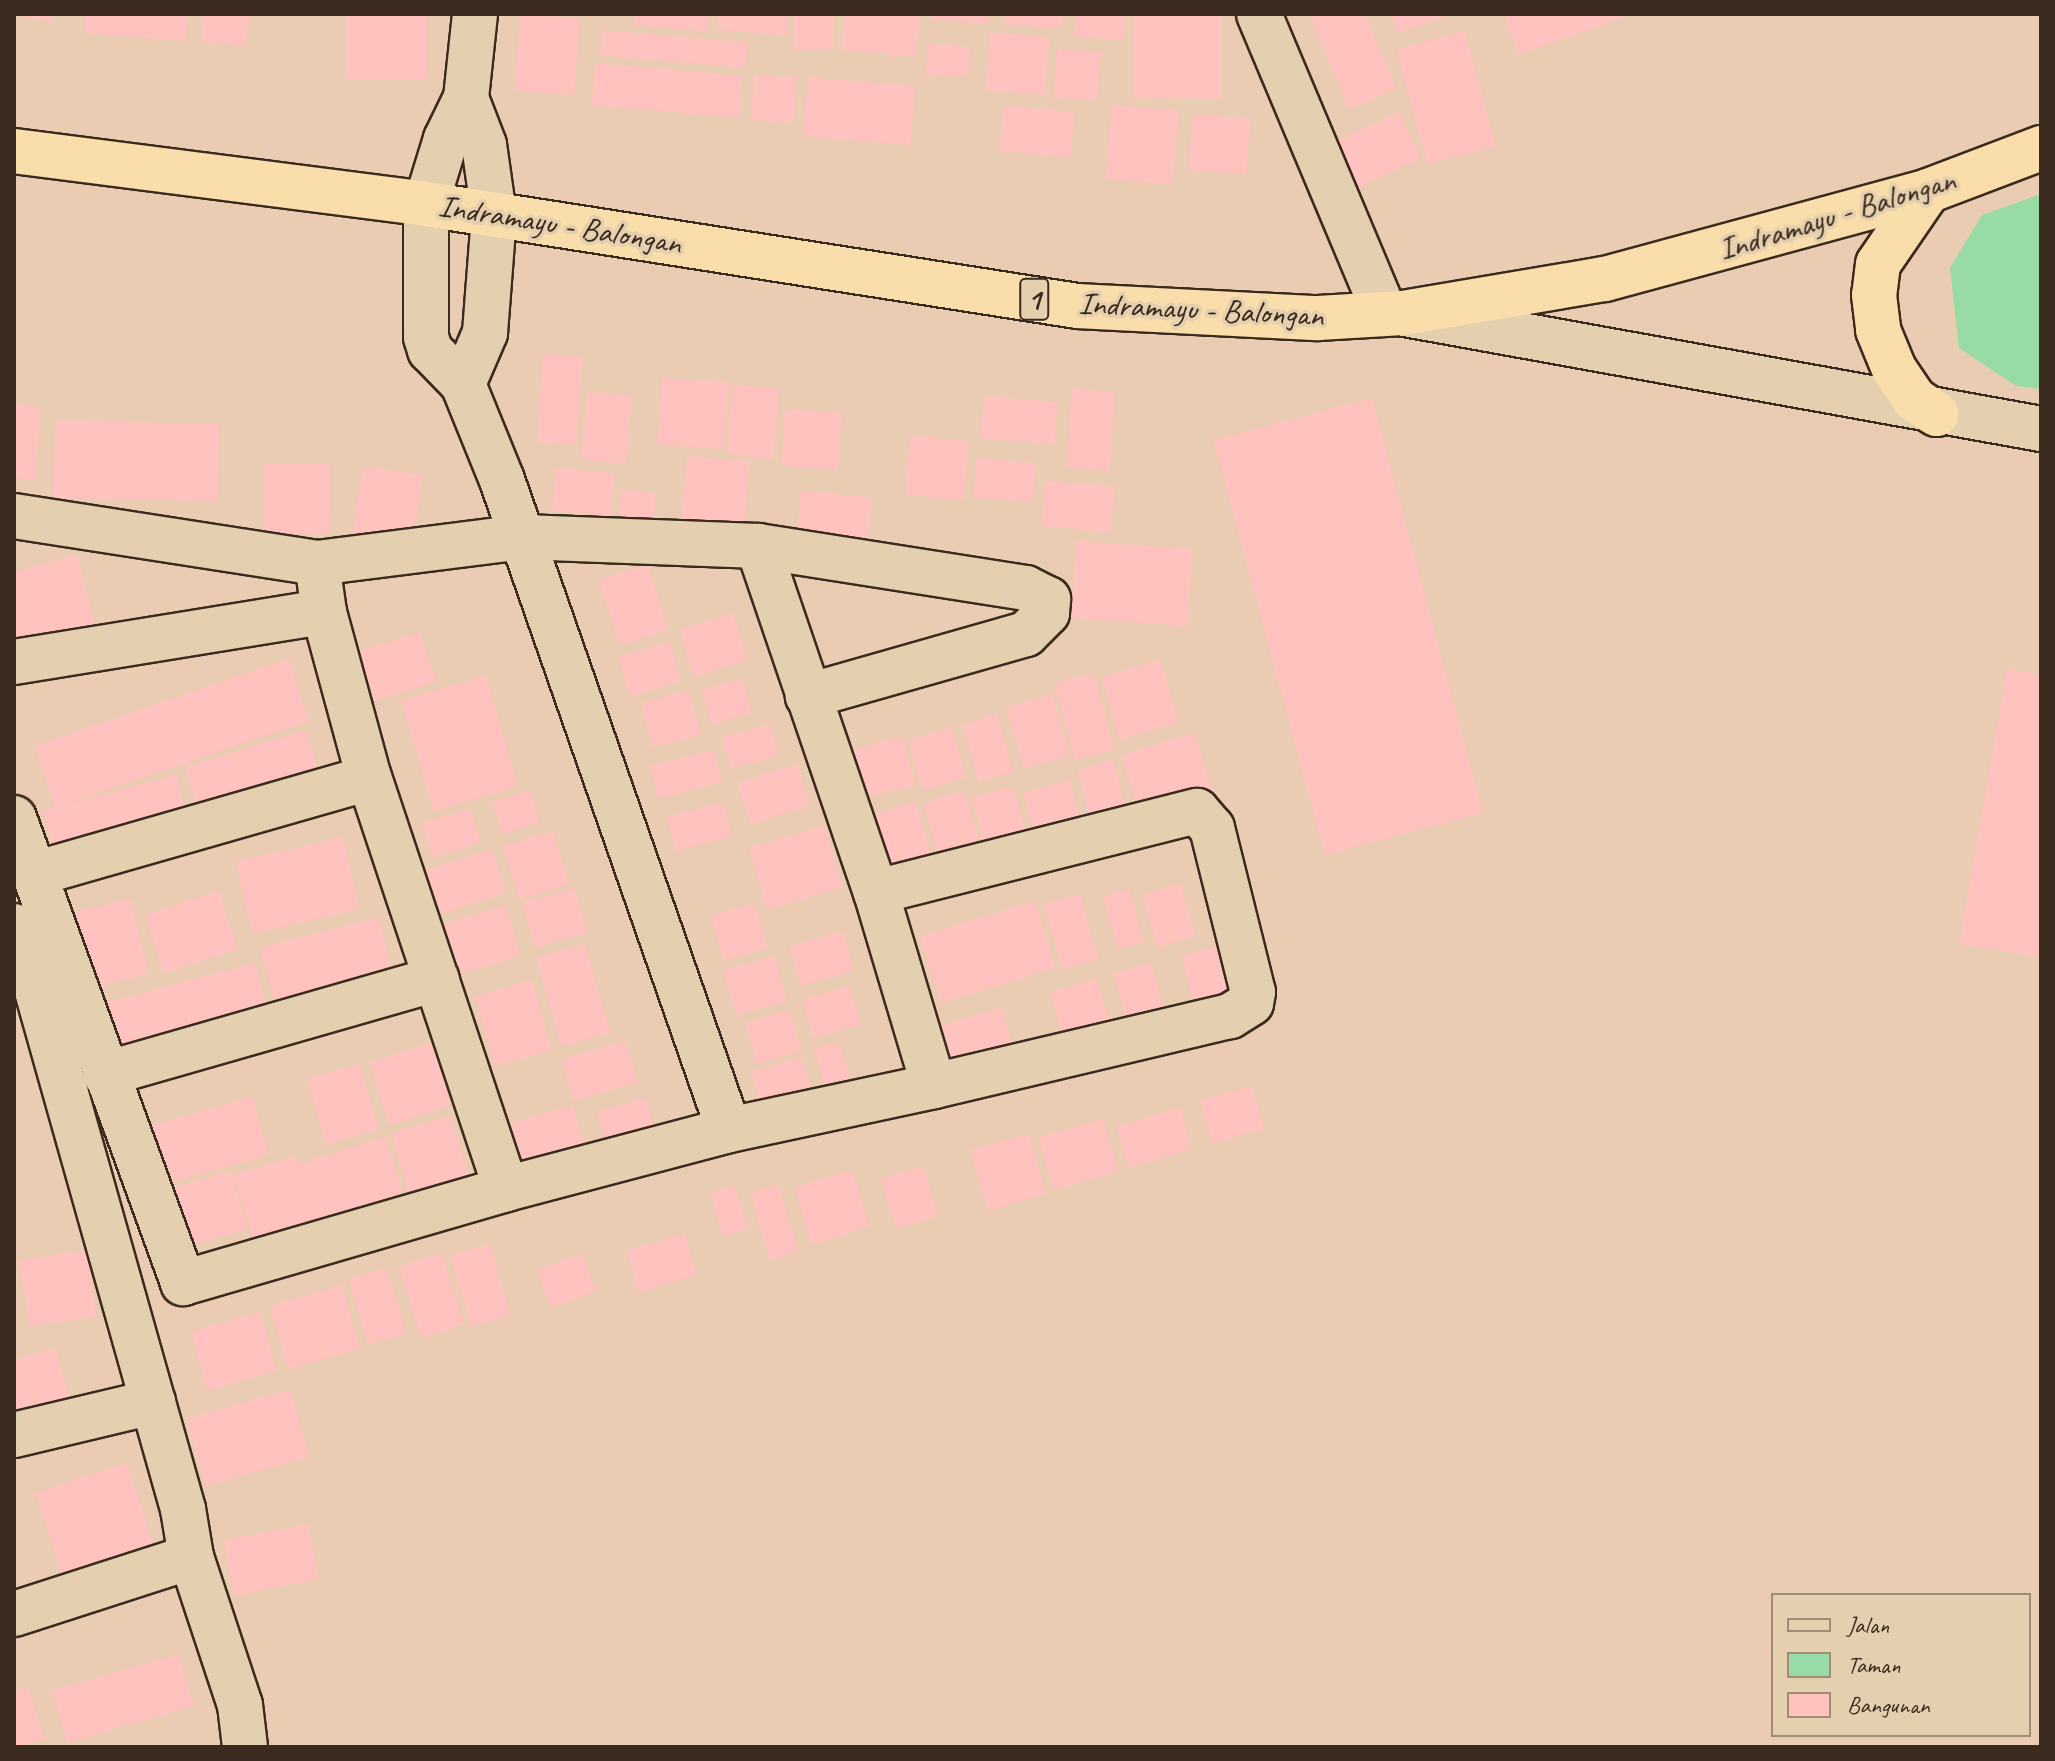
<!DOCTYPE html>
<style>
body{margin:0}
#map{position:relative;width:2055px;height:1761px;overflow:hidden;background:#e9ccb1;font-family:Caveat,sans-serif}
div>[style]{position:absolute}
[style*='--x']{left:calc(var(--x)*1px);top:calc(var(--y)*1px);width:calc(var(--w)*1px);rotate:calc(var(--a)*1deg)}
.green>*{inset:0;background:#99dba6}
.building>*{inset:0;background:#ffc2bf;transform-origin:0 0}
.roads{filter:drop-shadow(2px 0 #3b2a1e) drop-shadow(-2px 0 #3b2a1e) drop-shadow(0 2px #3b2a1e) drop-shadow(0 -2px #3b2a1e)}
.minor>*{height:44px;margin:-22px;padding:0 22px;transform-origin:22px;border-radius:22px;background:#e4cfae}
.highway>*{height:44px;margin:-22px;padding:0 22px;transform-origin:22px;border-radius:22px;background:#f9deab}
span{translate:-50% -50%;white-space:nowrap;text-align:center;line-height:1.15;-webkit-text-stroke:7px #e4cfae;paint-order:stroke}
.shield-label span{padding:2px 6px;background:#e4cfae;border:2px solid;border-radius:6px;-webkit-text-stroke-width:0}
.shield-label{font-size:30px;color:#3b2a1e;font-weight:700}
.street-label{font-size:32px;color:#3b2a1e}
.frame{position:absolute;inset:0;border:16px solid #3b2a1e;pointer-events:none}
.legend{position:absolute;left:1771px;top:1593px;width:260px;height:144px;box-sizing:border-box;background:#e4cfae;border:2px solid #a08d74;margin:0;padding:10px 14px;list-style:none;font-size:24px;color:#3b2a1e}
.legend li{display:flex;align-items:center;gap:16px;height:40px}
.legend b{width:40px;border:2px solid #a08d74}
</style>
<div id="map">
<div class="green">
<i style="clip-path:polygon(2041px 194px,2041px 389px,2016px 386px,1959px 348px,1950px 268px,1982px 215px)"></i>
</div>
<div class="building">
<i style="clip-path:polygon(14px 14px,52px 14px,51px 22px)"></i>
<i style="clip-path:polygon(86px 14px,188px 14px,185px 41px,85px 33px)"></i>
<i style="clip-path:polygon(204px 14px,250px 14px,245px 46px,201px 41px)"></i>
<i style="left:345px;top:14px;width:82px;height:65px"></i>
<i style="left:520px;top:14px;width:60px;height:77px;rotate:4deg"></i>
<i style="clip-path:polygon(635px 14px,709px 14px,708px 32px,634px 25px)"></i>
<i style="clip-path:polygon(718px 14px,789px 14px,787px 35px,717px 30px)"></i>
<i style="left:794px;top:14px;width:40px;height:35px"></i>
<i style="clip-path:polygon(845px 14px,920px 14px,916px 57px,841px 50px)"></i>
<i style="clip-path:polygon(932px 14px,989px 14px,988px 24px,931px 19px)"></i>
<i style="clip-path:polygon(1005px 14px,1063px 14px,1062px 29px,1004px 24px)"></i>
<i style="clip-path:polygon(1076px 14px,1125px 14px,1124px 40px,1074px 36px)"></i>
<i style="left:1133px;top:14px;width:89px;height:84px"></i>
<i style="clip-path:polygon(1309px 14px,1365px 14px,1396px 89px,1349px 109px)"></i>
<i style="clip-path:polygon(1391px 14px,1452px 14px,1397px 33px)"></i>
<i style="clip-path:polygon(1504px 14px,1632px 14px,1518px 55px)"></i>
<i style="left:602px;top:30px;width:146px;height:25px;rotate:5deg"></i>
<i style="left:1465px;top:31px;width:119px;height:71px;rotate:75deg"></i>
<i style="left:990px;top:32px;width:60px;height:58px;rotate:5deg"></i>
<i style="left:928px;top:44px;width:42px;height:30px;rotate:4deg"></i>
<i style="left:1057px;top:49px;width:44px;height:48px;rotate:4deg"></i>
<i style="left:595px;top:63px;width:148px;height:42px;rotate:5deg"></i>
<i style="left:754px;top:75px;width:43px;height:45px;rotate:4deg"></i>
<i style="left:808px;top:77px;width:108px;height:59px;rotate:5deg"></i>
<i style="left:1112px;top:105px;width:67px;height:74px;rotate:5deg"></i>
<i style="left:1003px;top:106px;width:72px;height:45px;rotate:5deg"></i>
<i style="left:1399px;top:112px;width:51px;height:76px;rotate:65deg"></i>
<i style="left:1193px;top:114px;width:58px;height:56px;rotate:5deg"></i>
<i style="left:543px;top:354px;width:40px;height:88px;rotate:4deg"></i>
<i style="left:662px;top:378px;width:67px;height:67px;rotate:4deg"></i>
<i style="left:732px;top:385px;width:47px;height:70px;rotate:4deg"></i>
<i style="left:1072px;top:389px;width:43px;height:79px;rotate:4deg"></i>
<i style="left:587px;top:392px;width:45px;height:68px;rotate:5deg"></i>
<i style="left:984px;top:396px;width:74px;height:42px;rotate:5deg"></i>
<i style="left:1372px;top:398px;width:429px;height:164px;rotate:75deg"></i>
<i style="clip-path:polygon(14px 405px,41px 407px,35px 480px,14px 478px)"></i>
<i style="left:785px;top:409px;width:57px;height:57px;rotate:4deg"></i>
<i style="left:55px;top:421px;width:164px;height:77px;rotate:1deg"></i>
<i style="left:910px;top:436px;width:59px;height:59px;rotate:5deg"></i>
<i style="left:687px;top:456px;width:63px;height:70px;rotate:5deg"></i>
<i style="left:977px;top:458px;width:59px;height:39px;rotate:5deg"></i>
<i style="left:264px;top:463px;width:66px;height:70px;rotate:1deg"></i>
<i style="left:363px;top:466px;width:61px;height:68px;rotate:9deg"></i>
<i style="left:556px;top:468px;width:59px;height:43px;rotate:5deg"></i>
<i style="left:1045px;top:481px;width:70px;height:45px;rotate:5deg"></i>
<i style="left:621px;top:490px;width:35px;height:29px;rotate:5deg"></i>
<i style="left:801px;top:491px;width:71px;height:52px;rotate:5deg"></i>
<i style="left:1076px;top:541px;width:117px;height:77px;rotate:4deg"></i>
<i style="clip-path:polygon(77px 555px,95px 624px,14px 646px,14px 572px)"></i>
<i style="left:648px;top:565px;width:68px;height:51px;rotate:73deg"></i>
<i style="left:733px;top:613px;width:49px;height:56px;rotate:73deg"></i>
<i style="left:420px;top:632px;width:52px;height:65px;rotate:72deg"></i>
<i style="left:670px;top:642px;width:41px;height:54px;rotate:74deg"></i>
<i style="left:288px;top:659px;width:65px;height:268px;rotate:71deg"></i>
<i style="left:1161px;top:660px;width:65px;height:62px;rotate:74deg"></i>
<i style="clip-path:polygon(2007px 669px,2041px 674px,2041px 957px,1959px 944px)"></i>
<i style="left:1094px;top:673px;width:79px;height:41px;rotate:75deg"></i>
<i style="left:486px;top:676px;width:115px;height:88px;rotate:74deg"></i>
<i style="left:742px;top:679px;width:35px;height:42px;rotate:74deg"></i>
<i style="left:689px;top:690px;width:46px;height:50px;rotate:75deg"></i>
<i style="left:1052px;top:694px;width:64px;height:48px;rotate:74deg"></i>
<i style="left:997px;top:714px;width:60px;height:36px;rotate:74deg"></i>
<i style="left:770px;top:724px;width:32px;height:50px;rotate:74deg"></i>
<i style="left:952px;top:727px;width:52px;height:46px;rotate:74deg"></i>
<i style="left:306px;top:730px;width:53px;height:127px;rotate:73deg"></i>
<i style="left:1195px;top:733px;width:63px;height:77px;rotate:73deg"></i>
<i style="left:902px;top:736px;width:50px;height:54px;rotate:74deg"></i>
<i style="left:714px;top:750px;width:33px;height:66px;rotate:76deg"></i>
<i style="left:1113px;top:760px;width:57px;height:38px;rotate:74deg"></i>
<i style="left:797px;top:764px;width:43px;height:63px;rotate:72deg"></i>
<i style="left:176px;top:775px;width:46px;height:138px;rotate:75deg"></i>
<i style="left:1069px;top:780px;width:55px;height:48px;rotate:74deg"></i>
<i style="left:1012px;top:786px;width:50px;height:43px;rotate:73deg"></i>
<i style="left:530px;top:790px;width:34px;height:40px;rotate:73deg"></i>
<i style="left:964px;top:791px;width:66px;height:43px;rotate:73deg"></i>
<i style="left:723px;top:802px;width:35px;height:59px;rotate:75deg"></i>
<i style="left:916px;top:802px;width:66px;height:48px;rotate:74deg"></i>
<i style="left:470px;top:808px;width:36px;height:51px;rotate:72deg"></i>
<i style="left:825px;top:826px;width:64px;height:79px;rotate:74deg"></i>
<i style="left:553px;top:831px;width:56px;height:52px;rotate:73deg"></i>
<i style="left:343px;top:837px;width:74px;height:110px;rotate:77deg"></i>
<i style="left:492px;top:849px;width:46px;height:81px;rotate:72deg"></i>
<i style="left:1180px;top:884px;width:54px;height:40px;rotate:73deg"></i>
<i style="left:575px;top:888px;width:46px;height:55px;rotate:74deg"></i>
<i style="left:1129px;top:889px;width:55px;height:27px;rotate:74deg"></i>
<i style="left:219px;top:891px;width:61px;height:78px;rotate:72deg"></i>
<i style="left:1080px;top:894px;width:68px;height:38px;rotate:74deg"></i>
<i style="left:131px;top:899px;width:77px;height:70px;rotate:77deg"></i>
<i style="left:1035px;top:901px;width:70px;height:120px;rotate:73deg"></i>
<i style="left:755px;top:903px;width:47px;height:46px;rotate:74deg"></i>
<i style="left:506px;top:906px;width:52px;height:76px;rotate:74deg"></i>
<i style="left:379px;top:918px;width:72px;height:122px;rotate:76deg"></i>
<i style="left:843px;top:931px;width:41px;height:56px;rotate:74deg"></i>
<i style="left:1228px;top:943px;width:50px;height:49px;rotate:74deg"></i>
<i style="left:585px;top:944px;width:92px;height:51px;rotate:74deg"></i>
<i style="left:774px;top:956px;width:47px;height:53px;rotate:74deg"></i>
<i style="left:255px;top:963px;width:57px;height:165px;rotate:75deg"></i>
<i style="left:1151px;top:963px;width:57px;height:39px;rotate:74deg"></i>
<i style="left:1097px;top:979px;width:53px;height:49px;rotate:74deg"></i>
<i style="left:532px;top:980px;width:73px;height:59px;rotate:74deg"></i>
<i style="left:850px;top:986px;width:40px;height:50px;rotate:74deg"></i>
<i style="left:1002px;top:1008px;width:51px;height:68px;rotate:74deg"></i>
<i style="left:790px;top:1010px;width:43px;height:47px;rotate:74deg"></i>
<i style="left:626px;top:1041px;width:43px;height:67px;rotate:74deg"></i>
<i style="left:839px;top:1042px;width:53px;height:26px;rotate:74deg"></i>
<i style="left:432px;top:1043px;width:66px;height:65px;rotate:73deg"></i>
<i style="left:802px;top:1057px;width:44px;height:53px;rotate:74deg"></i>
<i style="left:360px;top:1064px;width:68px;height:55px;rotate:74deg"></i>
<i style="left:1252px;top:1086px;width:44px;height:54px;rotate:74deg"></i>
<i style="left:252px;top:1097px;width:60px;height:115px;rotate:74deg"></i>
<i style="left:646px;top:1098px;width:45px;height:51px;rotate:74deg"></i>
<i style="left:573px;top:1105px;width:59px;height:74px;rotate:74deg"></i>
<i style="left:1180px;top:1108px;width:43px;height:66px;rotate:74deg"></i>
<i style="left:451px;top:1116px;width:74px;height:62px;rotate:74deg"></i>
<i style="left:1103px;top:1119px;width:55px;height:67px;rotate:74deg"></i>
<i style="left:1029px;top:1134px;width:62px;height:61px;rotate:74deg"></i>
<i style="clip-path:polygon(386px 1137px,405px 1202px,319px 1228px,316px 1221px,254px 1240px,234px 1175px,297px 1156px,299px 1164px)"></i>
<i style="left:923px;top:1166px;width:52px;height:44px;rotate:73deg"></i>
<i style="left:852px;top:1170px;width:59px;height:60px;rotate:73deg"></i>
<i style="left:231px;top:1171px;width:60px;height:71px;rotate:74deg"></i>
<i style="left:779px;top:1185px;width:69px;height:30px;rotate:74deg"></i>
<i style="left:735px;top:1186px;width:45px;height:26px;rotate:73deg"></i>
<i style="left:685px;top:1234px;width:43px;height:61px;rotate:74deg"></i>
<i style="left:490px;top:1244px;width:74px;height:41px;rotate:74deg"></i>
<i style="left:86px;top:1250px;width:67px;height:68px;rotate:81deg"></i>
<i style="left:442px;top:1253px;width:75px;height:45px;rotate:73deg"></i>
<i style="left:583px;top:1254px;width:40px;height:48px;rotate:72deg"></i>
<i style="left:387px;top:1268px;width:68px;height:40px;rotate:74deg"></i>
<i style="left:342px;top:1285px;width:66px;height:75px;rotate:74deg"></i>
<i style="left:260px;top:1312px;width:61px;height:72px;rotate:74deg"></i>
<i style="clip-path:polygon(56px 1348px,69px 1399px,14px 1413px,14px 1360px)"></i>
<i style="left:290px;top:1389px;width:70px;height:108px;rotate:74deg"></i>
<i style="left:127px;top:1463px;width:101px;height:96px;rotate:72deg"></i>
<i style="left:308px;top:1524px;width:56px;height:86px;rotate:79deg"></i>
<i style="left:179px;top:1654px;width:54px;height:132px;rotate:74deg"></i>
<i style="clip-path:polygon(28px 1687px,45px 1739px,14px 1747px,14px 1692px)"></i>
</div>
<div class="roads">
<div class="minor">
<i style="--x:475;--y:14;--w:84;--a:96.1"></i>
<i style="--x:466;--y:98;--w:46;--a:116"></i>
<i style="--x:446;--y:139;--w:68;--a:107.1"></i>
<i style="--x:426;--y:204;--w:133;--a:90"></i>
<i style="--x:426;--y:337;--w:14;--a:73"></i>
<i style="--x:430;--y:350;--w:47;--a:45.9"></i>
<i style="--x:463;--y:384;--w:104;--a:67.9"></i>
<i style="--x:502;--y:480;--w:688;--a:70.75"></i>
<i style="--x:1259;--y:14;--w:325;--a:67.2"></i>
<i style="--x:1405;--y:314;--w:646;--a:10.25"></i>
<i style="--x:463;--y:384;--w:56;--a:-66.7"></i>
<i style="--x:485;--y:333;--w:118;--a:-85.6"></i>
<i style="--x:494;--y:215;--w:71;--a:-98.1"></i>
<i style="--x:484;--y:145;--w:50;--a:-111"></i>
<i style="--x:14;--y:516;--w:307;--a:8.8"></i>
<i style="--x:758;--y:546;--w:271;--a:8.9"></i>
<i style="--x:1026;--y:588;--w:25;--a:27"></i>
<i style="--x:1048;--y:599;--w:14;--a:94"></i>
<i style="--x:1047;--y:613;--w:30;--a:135"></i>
<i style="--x:1026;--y:634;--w:227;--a:164.1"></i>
<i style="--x:14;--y:662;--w:314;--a:-9.2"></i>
<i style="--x:14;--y:818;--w:495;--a:70"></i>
<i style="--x:183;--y:1283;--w:336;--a:-16.2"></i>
<i style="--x:34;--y:874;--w:348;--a:-16"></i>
<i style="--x:876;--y:892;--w:331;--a:-14.2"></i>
<i style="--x:1197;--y:811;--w:23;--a:49"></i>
<i style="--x:1212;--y:828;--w:169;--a:76"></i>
<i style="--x:1253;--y:992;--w:11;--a:100"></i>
<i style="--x:1251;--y:1003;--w:25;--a:148"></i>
<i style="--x:1230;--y:1016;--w:304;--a:166.7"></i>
<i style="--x:934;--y:1086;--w:210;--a:167.9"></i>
<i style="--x:729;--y:1130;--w:231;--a:165.2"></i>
<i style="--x:506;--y:1189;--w:433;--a:-108.4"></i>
<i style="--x:369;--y:778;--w:172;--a:-105.2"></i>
<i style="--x:324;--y:612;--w:49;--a:-98.1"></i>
<i style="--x:317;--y:563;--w:208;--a:-7.2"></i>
<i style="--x:523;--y:537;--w:235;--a:2.2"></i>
<i style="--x:758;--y:546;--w:366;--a:71.2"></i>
<i style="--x:876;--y:892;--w:202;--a:73.4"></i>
<i style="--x:14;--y:926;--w:50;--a:69"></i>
<i style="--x:32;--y:973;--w:557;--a:74.27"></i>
<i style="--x:183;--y:1509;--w:49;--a:80.5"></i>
<i style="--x:191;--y:1557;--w:156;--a:71.7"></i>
<i style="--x:240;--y:1705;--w:42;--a:83.2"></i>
<i style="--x:105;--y:1074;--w:345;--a:-16"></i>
<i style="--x:14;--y:1435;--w:143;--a:-13.4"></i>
<i style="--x:14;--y:1614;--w:186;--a:-17.9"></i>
</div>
<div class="highway">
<i style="--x:14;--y:151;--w:415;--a:7.3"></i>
<i style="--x:426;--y:204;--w:659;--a:8.9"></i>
<i style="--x:1077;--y:306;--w:241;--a:2.9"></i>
<i style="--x:1318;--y:318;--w:85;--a:-3.4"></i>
<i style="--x:1403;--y:313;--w:205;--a:-9.6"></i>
<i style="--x:1605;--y:279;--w:335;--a:-15.2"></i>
<i style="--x:1928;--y:191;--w:121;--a:-20.8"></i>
<i style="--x:1928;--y:191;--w:88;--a:124.4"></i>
<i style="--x:1878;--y:264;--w:31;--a:97"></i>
<i style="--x:1874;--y:295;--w:35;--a:83"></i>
<i style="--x:1878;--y:330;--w:42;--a:67.7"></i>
<i style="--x:1894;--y:369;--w:36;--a:56"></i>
<i style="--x:1914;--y:399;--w:27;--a:34"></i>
</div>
</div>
<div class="shield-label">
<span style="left:1034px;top:299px">1</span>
</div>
<div class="street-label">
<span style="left:1837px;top:215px;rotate:-17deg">Indramayu - Balongan</span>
<span style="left:560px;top:225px;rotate:9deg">Indramayu - Balongan</span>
<span style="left:1201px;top:310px;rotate:3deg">Indramayu - Balongan</span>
</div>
<div class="frame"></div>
<ul class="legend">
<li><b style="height:10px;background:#e4cfae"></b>Jalan</li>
<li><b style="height:22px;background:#99dba6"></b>Taman</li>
<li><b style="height:22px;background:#ffc2bf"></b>Bangunan</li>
</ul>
</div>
